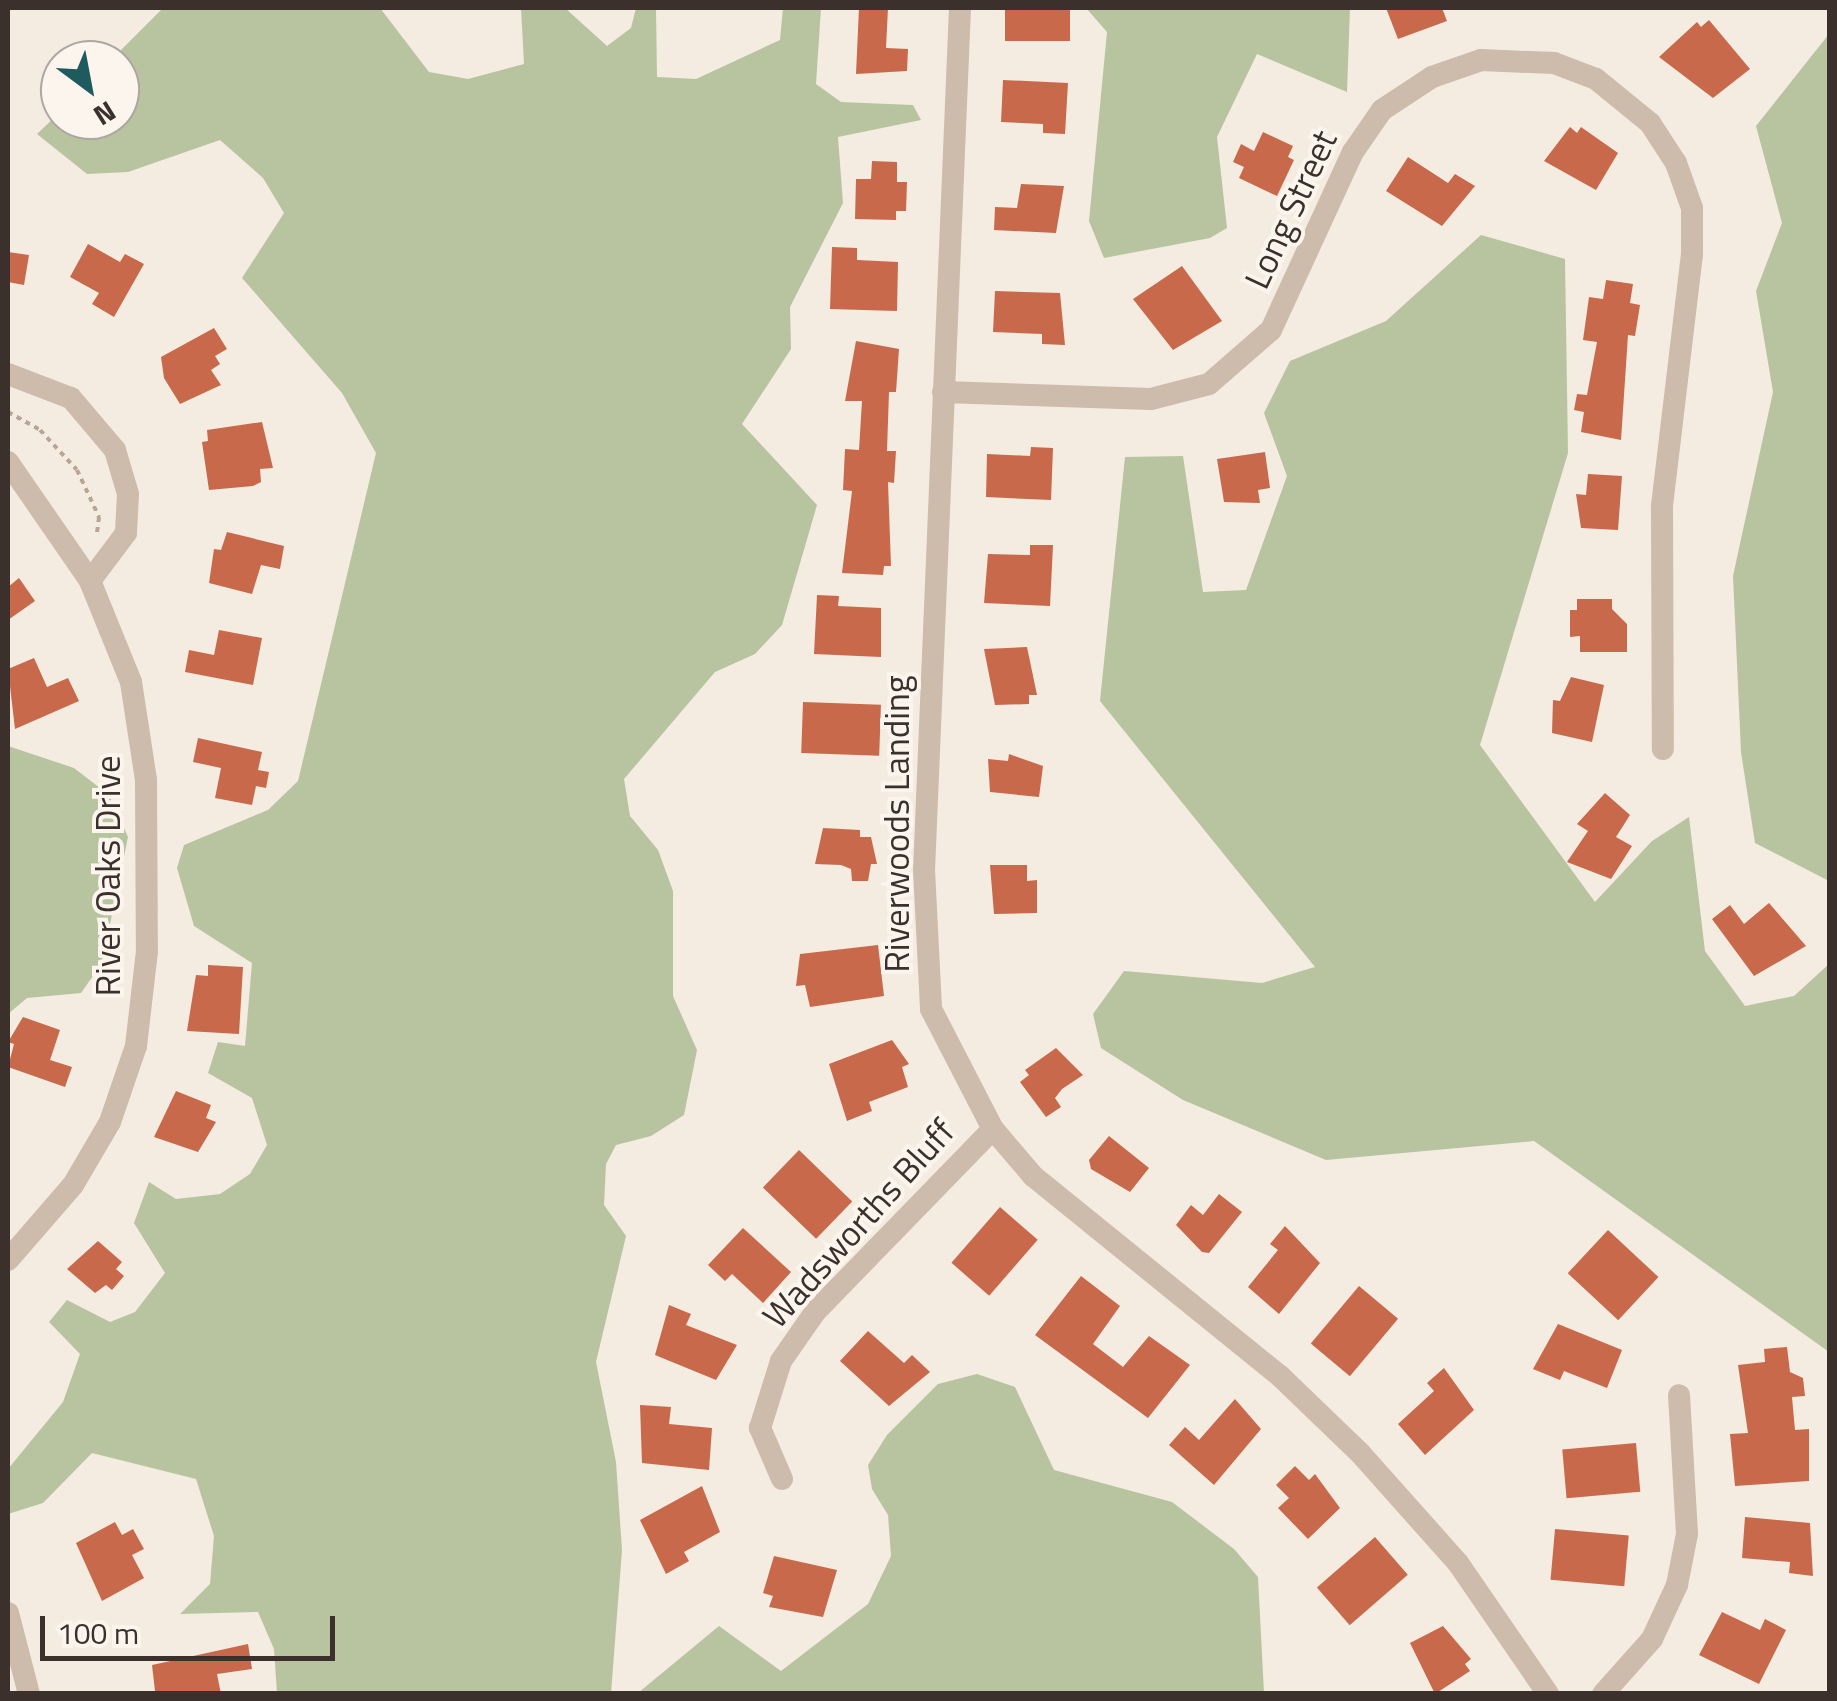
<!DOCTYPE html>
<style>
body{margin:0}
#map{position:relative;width:1837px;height:1701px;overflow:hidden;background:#f4ebe1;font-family:"Titillium Web",sans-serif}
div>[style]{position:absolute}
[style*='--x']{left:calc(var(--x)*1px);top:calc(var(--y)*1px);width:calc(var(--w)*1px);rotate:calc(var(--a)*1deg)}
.green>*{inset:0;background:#b8c4a0}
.building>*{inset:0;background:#c8694b;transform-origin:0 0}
.path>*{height:4px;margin-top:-2px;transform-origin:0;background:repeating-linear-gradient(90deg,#b9a596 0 5px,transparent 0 10px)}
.minor>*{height:22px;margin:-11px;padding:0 11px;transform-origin:11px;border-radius:11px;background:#cdbbac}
span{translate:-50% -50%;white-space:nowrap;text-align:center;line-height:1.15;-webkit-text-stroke:8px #fbf5ee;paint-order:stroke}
.street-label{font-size:35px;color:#3b302b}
.frame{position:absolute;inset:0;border:10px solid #3b302b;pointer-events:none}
.north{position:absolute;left:40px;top:40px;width:100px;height:100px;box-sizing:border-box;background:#fbf5ee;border:2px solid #aea6a0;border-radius:50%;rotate:148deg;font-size:28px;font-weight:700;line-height:40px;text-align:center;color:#3b302b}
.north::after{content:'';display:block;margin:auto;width:35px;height:45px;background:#1f5a5e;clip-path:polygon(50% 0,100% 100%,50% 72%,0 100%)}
.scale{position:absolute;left:40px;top:1616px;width:295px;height:45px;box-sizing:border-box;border:5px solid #3b302b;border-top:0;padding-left:12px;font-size:30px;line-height:35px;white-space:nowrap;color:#3b302b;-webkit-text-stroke:8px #fbf5ee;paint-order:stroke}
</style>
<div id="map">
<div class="green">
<i style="clip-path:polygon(163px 8px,380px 8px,429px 72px,468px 79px,524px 64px,521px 8px,565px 8px,607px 46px,631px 28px,636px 8px,656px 8px,657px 77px,696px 79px,780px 40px,783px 8px,821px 8px,816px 84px,841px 102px,913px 105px,921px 120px,838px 137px,843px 203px,790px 307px,791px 349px,742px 424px,817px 505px,782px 625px,755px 654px,715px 672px,624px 779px,630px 816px,658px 850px,673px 891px,673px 996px,697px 1050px,684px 1115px,651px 1136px,616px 1145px,606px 1164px,604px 1205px,626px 1236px,596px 1362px,616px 1462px,622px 1550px,611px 1693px,277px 1693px,274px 1649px,258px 1612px,180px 1614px,210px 1584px,214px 1536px,196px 1479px,92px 1453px,43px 1503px,8px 1514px,8px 1469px,63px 1402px,80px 1354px,49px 1322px,67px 1300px,110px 1322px,135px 1312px,165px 1273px,134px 1223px,149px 1182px,176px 1199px,220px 1194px,250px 1174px,267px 1145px,252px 1098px,208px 1073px,218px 1042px,245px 1046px,252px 963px,194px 926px,177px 868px,184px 845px,268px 810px,298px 781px,376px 453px,342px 393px,242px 278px,284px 213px,263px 178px,220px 140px,128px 172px,87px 174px,37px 134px,60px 112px,60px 120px,120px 120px,120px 60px,111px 60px)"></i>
<i style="clip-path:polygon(1086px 8px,1350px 8px,1347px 92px,1257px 54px,1217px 137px,1227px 228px,1210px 238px,1104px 258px,1089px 221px,1107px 32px)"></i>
<i style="clip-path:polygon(1829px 34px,1829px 881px,1755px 843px,1741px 752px,1733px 576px,1773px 392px,1756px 291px,1782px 223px,1756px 126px)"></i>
<i style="clip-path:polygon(1481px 235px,1565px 259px,1568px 453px,1480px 745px,1595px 902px,1652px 841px,1689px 817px,1705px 951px,1745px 1006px,1794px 996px,1829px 964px,1829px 1352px,1534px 1141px,1326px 1160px,1183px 1100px,1101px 1048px,1093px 1014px,1124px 971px,1262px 983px,1315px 967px,1100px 701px,1125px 457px,1183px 456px,1203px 592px,1246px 590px,1287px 476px,1264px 413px,1290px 361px,1386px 321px)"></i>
<i style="clip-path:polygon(8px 746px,74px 768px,109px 795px,128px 837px,102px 963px,81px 993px,27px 998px,8px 1014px)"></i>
<i style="clip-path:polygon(977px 1374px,1015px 1387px,1054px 1470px,1172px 1502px,1234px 1549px,1258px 1577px,1264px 1693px,638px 1693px,719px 1626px,781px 1671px,868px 1604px,891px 1556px,888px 1515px,872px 1489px,868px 1465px,887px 1435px,938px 1384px)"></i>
</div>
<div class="building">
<i style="clip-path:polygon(859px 8px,888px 8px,886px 48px,908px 49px,907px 71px,856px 74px)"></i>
<i style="left:1005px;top:8px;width:65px;height:33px"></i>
<i style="clip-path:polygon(1386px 8px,1442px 8px,1447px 21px,1398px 39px)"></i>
<i style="clip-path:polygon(1709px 20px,1750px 69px,1713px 98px,1659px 57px,1697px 22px,1701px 27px)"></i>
<i style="clip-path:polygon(1003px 80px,1068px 83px,1065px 134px,1043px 133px,1043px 124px,1001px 122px)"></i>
<i style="clip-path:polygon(1570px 127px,1577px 133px,1581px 127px,1618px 153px,1596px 190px,1544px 161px)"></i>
<i style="clip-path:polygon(1263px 132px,1293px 146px,1288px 157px,1294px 160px,1277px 196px,1239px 178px,1244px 167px,1233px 162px,1241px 144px,1254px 151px)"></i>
<i style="clip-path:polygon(1408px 157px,1448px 183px,1455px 174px,1475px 186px,1442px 226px,1386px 191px)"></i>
<i style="clip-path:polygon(872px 161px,897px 162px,897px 182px,907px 182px,906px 211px,896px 211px,896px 220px,855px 219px,856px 179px,871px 179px)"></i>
<i style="clip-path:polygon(1021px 184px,1064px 186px,1056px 233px,994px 230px,995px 207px,1017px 208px)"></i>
<i style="clip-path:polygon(88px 244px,120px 262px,125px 254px,144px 264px,114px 317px,92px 304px,99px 293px,70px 277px)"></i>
<i style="clip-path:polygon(832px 247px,857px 248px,857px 260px,898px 262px,897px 311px,830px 309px)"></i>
<i style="clip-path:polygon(8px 252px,29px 255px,24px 285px,8px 282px)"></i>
<i style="clip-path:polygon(1182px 266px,1222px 321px,1173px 350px,1133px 299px)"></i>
<i style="clip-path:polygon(1606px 280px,1633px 284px,1630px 303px,1640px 305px,1635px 336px,1628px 335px,1621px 440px,1581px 432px,1584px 412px,1574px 410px,1577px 394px,1587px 395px,1597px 342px,1583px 340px,1589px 297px,1603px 299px)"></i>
<i style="clip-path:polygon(995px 291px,1060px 293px,1065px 345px,1042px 344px,1042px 334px,993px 332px)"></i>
<i style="clip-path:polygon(214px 328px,227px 349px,215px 356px,220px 364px,211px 370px,221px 385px,180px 404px,164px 378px,161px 357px)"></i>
<i style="clip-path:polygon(856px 341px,899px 349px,896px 392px,889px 392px,887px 451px,896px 451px,894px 483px,888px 482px,891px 566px,884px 566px,883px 575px,842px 573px,852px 491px,843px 490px,845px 449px,859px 450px,862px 401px,845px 401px)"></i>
<i style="clip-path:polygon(262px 422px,273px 468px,260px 469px,261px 482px,253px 486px,209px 490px,202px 442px,208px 441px,207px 430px)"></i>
<i style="clip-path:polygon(1031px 447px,1053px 448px,1051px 500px,986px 497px,987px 454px,1030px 456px)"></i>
<i style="clip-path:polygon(1265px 452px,1270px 488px,1258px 490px,1260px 503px,1224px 502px,1217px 459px)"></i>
<i style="clip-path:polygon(1588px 474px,1622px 476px,1618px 530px,1581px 528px,1576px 494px,1586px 495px)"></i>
<i style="clip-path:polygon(227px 532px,284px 546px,280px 569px,261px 565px,252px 594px,209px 583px,214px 549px,221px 550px)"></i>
<i style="clip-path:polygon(1030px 545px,1053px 545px,1050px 606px,984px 603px,988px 554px,1030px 555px)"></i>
<i style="clip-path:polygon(19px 578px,35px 601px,8px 620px,8px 587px)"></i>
<i style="clip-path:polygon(817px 595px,839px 596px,838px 606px,881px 608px,881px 657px,814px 654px)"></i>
<i style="clip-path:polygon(1577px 599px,1612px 599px,1612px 609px,1627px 624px,1627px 652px,1580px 652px,1580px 636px,1570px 637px,1570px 610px,1577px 610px)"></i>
<i style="clip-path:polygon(219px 630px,262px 638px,253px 685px,185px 672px,189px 650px,214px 655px)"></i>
<i style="clip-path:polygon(1027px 647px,1037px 695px,1029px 695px,1029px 704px,995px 705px,984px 649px)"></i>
<i style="clip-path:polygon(34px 658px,47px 687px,68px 678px,79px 701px,15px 729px,8px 669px)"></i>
<i style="clip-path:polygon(1571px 677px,1604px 685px,1592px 742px,1552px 733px,1553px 700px,1560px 701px)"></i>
<i style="left:803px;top:702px;width:78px;height:51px;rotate:2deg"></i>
<i style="clip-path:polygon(198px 738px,262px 752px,258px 770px,269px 772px,266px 788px,256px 786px,252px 805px,215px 798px,221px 768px,193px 762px)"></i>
<i style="clip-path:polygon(1009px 754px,1043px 766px,1039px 797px,990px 792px,988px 759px,1008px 761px)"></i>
<i style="clip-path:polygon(1605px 793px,1630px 815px,1616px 837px,1632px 846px,1611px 879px,1567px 862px,1588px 831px,1577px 824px)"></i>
<i style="clip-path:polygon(823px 828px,860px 830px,860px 837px,871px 837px,877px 864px,871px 864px,868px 881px,852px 881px,851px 869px,841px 865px,815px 864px)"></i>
<i style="clip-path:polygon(990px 865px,1027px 865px,1027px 881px,1037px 880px,1037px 913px,994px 914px)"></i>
<i style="clip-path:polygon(1769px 903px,1806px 946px,1754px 976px,1712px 919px,1730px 905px,1744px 924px)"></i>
<i style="clip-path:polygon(878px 945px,884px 996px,810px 1007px,805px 985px,796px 986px,800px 954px)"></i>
<i style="clip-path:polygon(208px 965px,243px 967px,239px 1034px,187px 1031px,196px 975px,208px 976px)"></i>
<i style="clip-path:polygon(23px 1017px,60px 1030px,50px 1060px,72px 1067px,65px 1087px,8px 1067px,14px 1044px,8px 1042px)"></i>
<i style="clip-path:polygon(892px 1040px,909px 1064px,902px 1067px,908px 1087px,869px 1102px,872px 1111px,847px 1121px,829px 1064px)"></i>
<i style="clip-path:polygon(1056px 1048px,1083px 1075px,1062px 1089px,1055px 1098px,1061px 1107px,1046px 1117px,1020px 1082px,1029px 1075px,1025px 1070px)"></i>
<i style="clip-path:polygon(176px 1091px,211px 1105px,206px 1118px,216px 1122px,198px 1152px,154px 1137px)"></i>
<i style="clip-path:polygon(1109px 1136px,1149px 1168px,1130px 1192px,1091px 1169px,1089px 1160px)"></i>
<i style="left:799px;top:1150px;width:74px;height:52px;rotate:44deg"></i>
<i style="clip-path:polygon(1219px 1194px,1242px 1212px,1209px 1253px,1202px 1252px,1176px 1225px,1191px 1205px,1203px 1215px)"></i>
<i style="left:1000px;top:1207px;width:50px;height:74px;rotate:41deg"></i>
<i style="clip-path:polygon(1285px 1226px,1320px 1263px,1279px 1314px,1248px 1287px,1278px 1250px,1270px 1244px)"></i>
<i style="clip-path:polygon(743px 1228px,791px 1272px,763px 1303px,732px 1274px,725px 1281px,708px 1265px)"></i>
<i style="left:1608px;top:1230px;width:69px;height:59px;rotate:43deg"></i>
<i style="clip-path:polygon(98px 1241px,122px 1262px,116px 1269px,124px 1276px,112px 1290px,106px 1285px,95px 1293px,67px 1269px)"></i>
<i style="clip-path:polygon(1081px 1276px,1120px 1306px,1093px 1344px,1123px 1367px,1149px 1336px,1190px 1365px,1148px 1418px,1035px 1335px)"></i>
<i style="left:1359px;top:1286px;width:51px;height:75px;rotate:40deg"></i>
<i style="clip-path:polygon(669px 1305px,691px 1314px,686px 1325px,737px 1345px,716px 1380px,655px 1355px)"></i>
<i style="clip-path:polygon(1558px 1324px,1622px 1350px,1607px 1388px,1564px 1371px,1560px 1380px,1533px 1369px)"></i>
<i style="clip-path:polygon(868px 1331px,904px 1363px,912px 1355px,930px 1372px,889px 1406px,840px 1361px)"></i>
<i style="clip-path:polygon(1787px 1347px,1790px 1372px,1803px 1378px,1805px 1396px,1792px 1397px,1795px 1430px,1809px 1429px,1809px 1481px,1735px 1486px,1730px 1434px,1748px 1433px,1738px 1365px,1765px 1362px,1764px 1349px)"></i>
<i style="clip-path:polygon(1444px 1368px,1474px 1410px,1425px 1455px,1398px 1424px,1434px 1391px,1427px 1383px)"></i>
<i style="clip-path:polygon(1235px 1399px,1261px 1429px,1214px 1485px,1169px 1445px,1185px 1427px,1199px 1440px)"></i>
<i style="clip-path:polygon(640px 1405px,671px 1407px,669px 1424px,712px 1428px,709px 1470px,642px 1463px)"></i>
<i style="left:1636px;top:1443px;width:49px;height:74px;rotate:85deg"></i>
<i style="clip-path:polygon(1295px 1466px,1309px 1480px,1315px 1474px,1340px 1508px,1308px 1539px,1278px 1508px,1289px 1498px,1276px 1485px)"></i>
<i style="clip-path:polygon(702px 1486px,720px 1532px,684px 1552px,689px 1561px,666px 1574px,640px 1520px)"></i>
<i style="clip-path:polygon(1745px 1517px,1810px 1523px,1813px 1576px,1789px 1573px,1790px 1562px,1742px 1558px)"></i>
<i style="clip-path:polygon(115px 1522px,122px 1535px,133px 1529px,144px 1549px,132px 1555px,144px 1578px,102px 1601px,76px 1543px)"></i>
<i style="left:1555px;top:1529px;width:74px;height:51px;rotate:5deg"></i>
<i style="left:1375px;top:1537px;width:50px;height:77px;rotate:49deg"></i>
<i style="clip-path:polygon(774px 1556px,837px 1570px,823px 1617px,769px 1607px,773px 1596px,763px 1593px)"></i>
<i style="clip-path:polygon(1722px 1612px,1760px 1630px,1765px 1619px,1786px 1630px,1759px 1684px,1699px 1655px)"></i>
<i style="clip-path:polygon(1443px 1626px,1471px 1659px,1465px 1664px,1470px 1671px,1435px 1694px,1410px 1643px)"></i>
<i style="clip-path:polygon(248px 1644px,252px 1669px,217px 1674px,221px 1694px,155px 1691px,152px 1665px)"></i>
</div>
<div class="path">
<i style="--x:8;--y:412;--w:37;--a:29"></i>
<i style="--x:40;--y:430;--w:54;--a:47.2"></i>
<i style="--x:77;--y:470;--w:52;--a:64.9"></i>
<i style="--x:99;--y:517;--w:17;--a:97"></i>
</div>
<div class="minor">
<i style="--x:960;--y:8;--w:863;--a:92.39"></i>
<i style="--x:924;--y:870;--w:139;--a:87.1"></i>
<i style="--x:931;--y:1009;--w:135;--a:62.7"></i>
<i style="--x:993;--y:1129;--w:62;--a:49.6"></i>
<i style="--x:1033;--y:1176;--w:318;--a:39"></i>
<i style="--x:1280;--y:1376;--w:111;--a:43.9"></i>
<i style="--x:1360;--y:1453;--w:147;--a:48.3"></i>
<i style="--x:1458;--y:1563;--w:159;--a:55.5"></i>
<i style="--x:8;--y:374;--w:67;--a:20.9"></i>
<i style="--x:71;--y:398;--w:68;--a:49.8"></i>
<i style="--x:115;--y:450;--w:46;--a:73.5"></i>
<i style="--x:128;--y:494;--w:39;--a:93"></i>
<i style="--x:126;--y:533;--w:60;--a:126.9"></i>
<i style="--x:943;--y:392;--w:208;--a:1.9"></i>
<i style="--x:1151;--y:399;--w:60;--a:-14.5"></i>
<i style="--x:1209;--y:384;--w:82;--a:-41.1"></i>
<i style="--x:1271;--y:330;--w:196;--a:-65.3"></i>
<i style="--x:1353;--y:152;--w:51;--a:-55.4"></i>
<i style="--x:1382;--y:110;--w:60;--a:-33.4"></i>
<i style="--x:1432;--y:77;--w:52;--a:-19.1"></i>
<i style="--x:1481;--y:60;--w:73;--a:2.4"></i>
<i style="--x:1554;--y:63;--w:45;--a:20.9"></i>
<i style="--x:1596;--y:79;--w:70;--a:39.2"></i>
<i style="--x:1650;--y:123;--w:48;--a:57"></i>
<i style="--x:1676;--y:163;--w:48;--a:70.4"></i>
<i style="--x:1692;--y:208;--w:46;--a:90"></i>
<i style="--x:1692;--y:254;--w:255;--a:96.8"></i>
<i style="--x:1662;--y:507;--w:242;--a:89.8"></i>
<i style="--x:8;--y:462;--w:145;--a:55.4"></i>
<i style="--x:90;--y:581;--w:109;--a:67.9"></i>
<i style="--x:131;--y:682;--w:99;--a:81.3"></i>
<i style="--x:146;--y:780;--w:171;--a:89.7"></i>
<i style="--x:147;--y:951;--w:96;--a:96.6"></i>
<i style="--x:136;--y:1046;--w:80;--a:108.9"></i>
<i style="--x:110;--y:1122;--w:73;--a:120.4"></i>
<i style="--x:73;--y:1185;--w:99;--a:130.9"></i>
<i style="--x:782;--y:1479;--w:56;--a:-113.3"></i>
<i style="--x:760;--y:1428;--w:70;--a:-72.6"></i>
<i style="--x:781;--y:1361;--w:60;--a:-55.2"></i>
<i style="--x:815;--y:1312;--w:255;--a:-45.8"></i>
<i style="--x:8;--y:1613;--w:84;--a:75.5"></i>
<i style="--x:1603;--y:1694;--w:74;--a:-48.3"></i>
<i style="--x:1652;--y:1639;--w:60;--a:-65.2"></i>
<i style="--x:1677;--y:1585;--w:52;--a:-78.9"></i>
<i style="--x:1687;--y:1534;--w:139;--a:-93.3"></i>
</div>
<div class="street-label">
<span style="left:1290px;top:209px;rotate:-65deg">Long Street</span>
<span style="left:896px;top:824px;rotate:-90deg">Riverwoods Landing</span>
<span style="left:107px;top:876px;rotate:-90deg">River Oaks Drive</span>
<span style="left:858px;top:1223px;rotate:-48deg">Wadsworths Bluff</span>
</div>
<div class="frame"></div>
<div class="north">N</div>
<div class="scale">100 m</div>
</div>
